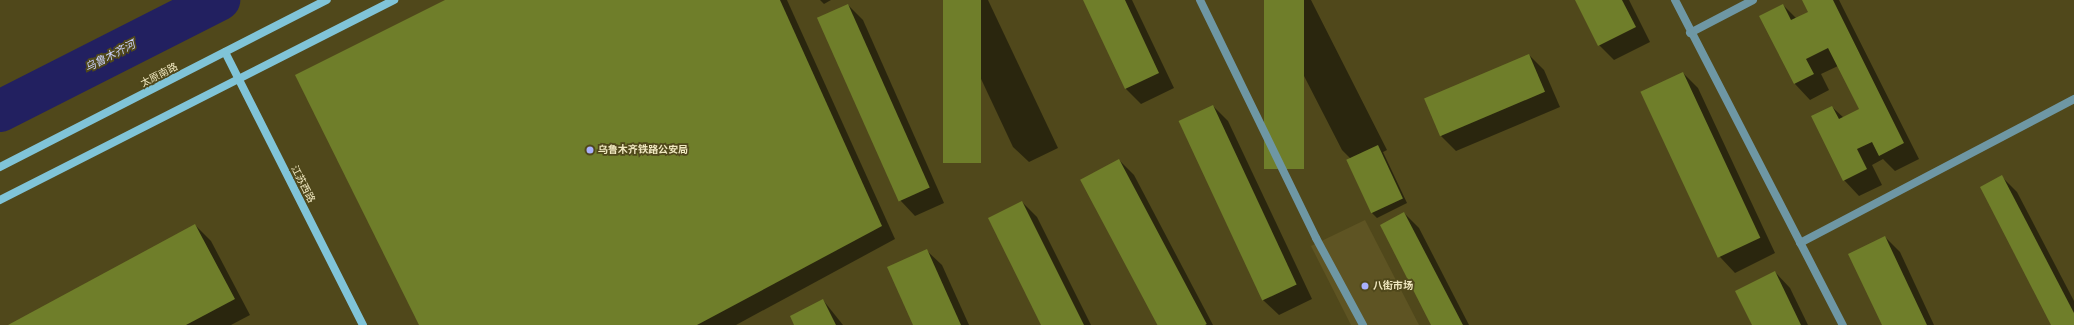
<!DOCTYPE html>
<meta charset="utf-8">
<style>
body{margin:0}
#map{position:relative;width:2074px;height:325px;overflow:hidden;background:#50481b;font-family:"Libre Baskerville","Noto Sans SC",serif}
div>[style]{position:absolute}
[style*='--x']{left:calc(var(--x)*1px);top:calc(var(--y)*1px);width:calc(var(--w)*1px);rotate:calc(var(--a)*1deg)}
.built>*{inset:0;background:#5e5423}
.shadow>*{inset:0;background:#0007}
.river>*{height:42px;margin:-21px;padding:0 21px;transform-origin:21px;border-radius:21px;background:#222060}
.building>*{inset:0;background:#6f7e2a;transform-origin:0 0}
.lane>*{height:8px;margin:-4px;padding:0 4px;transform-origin:4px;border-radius:4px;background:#6e97a4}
.street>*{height:8px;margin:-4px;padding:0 4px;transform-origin:4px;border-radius:4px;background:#6e97a4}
.secondary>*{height:8px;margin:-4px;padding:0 4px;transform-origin:4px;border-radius:4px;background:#80c4d8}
.dots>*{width:11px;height:11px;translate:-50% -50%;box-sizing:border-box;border:2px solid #50481b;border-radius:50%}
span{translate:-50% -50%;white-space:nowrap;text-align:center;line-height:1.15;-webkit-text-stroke:3.5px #50481b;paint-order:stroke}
.street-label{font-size:10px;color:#efe7bf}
.poi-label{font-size:10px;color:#efe7bf;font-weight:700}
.left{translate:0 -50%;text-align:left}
.water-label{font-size:11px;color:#c9cff7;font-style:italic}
</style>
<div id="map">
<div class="built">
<i style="clip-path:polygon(1365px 220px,1419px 325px,1351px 325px,1311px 246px)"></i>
</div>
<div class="shadow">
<i style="clip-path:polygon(448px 0,787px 0,895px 239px,736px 325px,420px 325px)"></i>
<i style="clip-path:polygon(820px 0,831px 0,824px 4px)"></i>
<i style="clip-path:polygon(944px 0,988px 0,1058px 148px,1029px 162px,1013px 147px)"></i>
<i style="clip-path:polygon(1084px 0,1132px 0,1174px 88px,1141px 104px,1126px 89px)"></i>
<i style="clip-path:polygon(1265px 0,1311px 0,1387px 150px,1383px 152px,1407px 203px,1377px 218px,1372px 213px,1351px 159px,1342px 150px)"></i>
<i style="clip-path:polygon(1576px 0,1629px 0,1650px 42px,1614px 60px,1599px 45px)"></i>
<i style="clip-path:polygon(1803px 0,1839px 0,1919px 159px,1895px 171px,1883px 159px,1872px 165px,1882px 185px,1859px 196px,1844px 180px,1832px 107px,1844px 118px,1860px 110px,1838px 66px,1821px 74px,1829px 90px,1810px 100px,1795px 84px,1761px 16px,1783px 5px,1797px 19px,1810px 13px)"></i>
<i style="clip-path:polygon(848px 5px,863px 20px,944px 203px,915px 216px,900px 200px)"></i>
<i style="clip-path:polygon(1529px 55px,1544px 70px,1560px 107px,1456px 151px,1441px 136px)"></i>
<i style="clip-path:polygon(1683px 73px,1698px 88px,1775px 253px,1735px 273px,1720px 257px)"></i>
<i style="clip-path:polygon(1213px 106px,1228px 121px,1312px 299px,1279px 315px,1263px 300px)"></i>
<i style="clip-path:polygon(1119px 160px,1134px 175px,1213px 325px,1158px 325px)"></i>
<i style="clip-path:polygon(2002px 177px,2017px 192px,2074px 301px,2074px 325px,2052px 325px)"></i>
<i style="clip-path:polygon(1022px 202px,1037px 217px,1091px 325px,1042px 325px)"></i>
<i style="clip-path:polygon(1404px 213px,1419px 228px,1469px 325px,1432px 325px)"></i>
<i style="clip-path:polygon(195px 225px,211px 241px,250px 315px,231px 325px,10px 325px)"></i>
<i style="clip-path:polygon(1885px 237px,1900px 252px,1934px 325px,1883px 325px)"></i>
<i style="clip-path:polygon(926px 250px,942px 265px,969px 325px,915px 325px)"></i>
<i style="clip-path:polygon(1775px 272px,1790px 288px,1808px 325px,1753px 325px)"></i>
<i style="clip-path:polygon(823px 300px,843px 325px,795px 325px)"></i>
</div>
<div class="river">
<i style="--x:0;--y:111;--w:246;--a:-26.9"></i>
</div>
<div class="building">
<i style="clip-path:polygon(445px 0,780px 0,882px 226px,697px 325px,419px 325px,295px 75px)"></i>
<i style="left:943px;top:0;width:38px;height:163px"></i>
<i style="clip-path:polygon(1083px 0,1125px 0,1159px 73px,1125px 89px)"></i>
<i style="left:1264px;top:0;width:40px;height:169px"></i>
<i style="clip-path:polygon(1575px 0,1622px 0,1636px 27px,1598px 46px)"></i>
<i style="clip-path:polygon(1802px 0,1833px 0,1904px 143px,1879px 156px,1872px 142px,1857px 149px,1867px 169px,1843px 181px,1811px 116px,1832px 106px,1839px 119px,1859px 109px,1828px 48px,1806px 59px,1814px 74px,1794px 84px,1759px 16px,1783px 4px,1791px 20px,1808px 12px)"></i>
<i style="left:848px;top:4px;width:201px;height:34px;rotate:66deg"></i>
<i style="left:1529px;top:54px;width:41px;height:114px;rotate:67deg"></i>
<i style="left:1683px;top:72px;width:183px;height:47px;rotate:65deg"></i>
<i style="left:1213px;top:105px;width:198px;height:38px;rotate:65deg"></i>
<i style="left:1378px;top:145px;width:59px;height:35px;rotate:65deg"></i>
<i style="left:1119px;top:159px;width:187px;height:44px;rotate:62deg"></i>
<i style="clip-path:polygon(2002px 175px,2074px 313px,2074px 325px,2051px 325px,1980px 187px)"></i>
<i style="clip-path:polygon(1022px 201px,1084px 325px,1041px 325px,988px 218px)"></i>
<i style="clip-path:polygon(1404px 212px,1463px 325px,1431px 325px,1380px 225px)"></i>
<i style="clip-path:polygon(195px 224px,235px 299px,186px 325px,8px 325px)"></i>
<i style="clip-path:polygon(1885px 236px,1927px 325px,1882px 325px,1848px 254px)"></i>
<i style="clip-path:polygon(927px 249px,961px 325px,913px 325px,887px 267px)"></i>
<i style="clip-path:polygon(1775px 271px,1801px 325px,1752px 325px,1735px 291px)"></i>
<i style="clip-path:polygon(823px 299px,836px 325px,794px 325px,790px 316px)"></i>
</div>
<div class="lane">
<i style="--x:1675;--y:0;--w:366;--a:62.7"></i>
<i style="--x:1690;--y:33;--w:71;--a:-27.6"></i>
<i style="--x:1800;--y:243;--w:310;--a:-27.7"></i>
</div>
<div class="street">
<i style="--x:1200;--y:0;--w:265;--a:64"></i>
<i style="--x:1316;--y:238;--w:99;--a:61.6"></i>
</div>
<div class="secondary">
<i style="--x:225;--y:52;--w:306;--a:63.2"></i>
<i style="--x:0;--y:167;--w:367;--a:-27.1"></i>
<i style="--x:0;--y:200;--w:442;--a:-26.9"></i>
</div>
<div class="dots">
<i style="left:590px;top:150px;background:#a8b0fc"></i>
<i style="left:1365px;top:286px;background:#a8b0fc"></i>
</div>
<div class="street-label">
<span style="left:159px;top:75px;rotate:-27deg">太原南路</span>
<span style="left:303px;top:184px;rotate:63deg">江苏西路</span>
</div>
<div class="poi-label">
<span class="left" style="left:598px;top:150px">乌鲁木齐铁路公安局</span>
<span class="left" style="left:1373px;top:286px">八街市场</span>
</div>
<div class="water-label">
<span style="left:110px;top:56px;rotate:-27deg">乌鲁木齐河</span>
</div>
</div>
